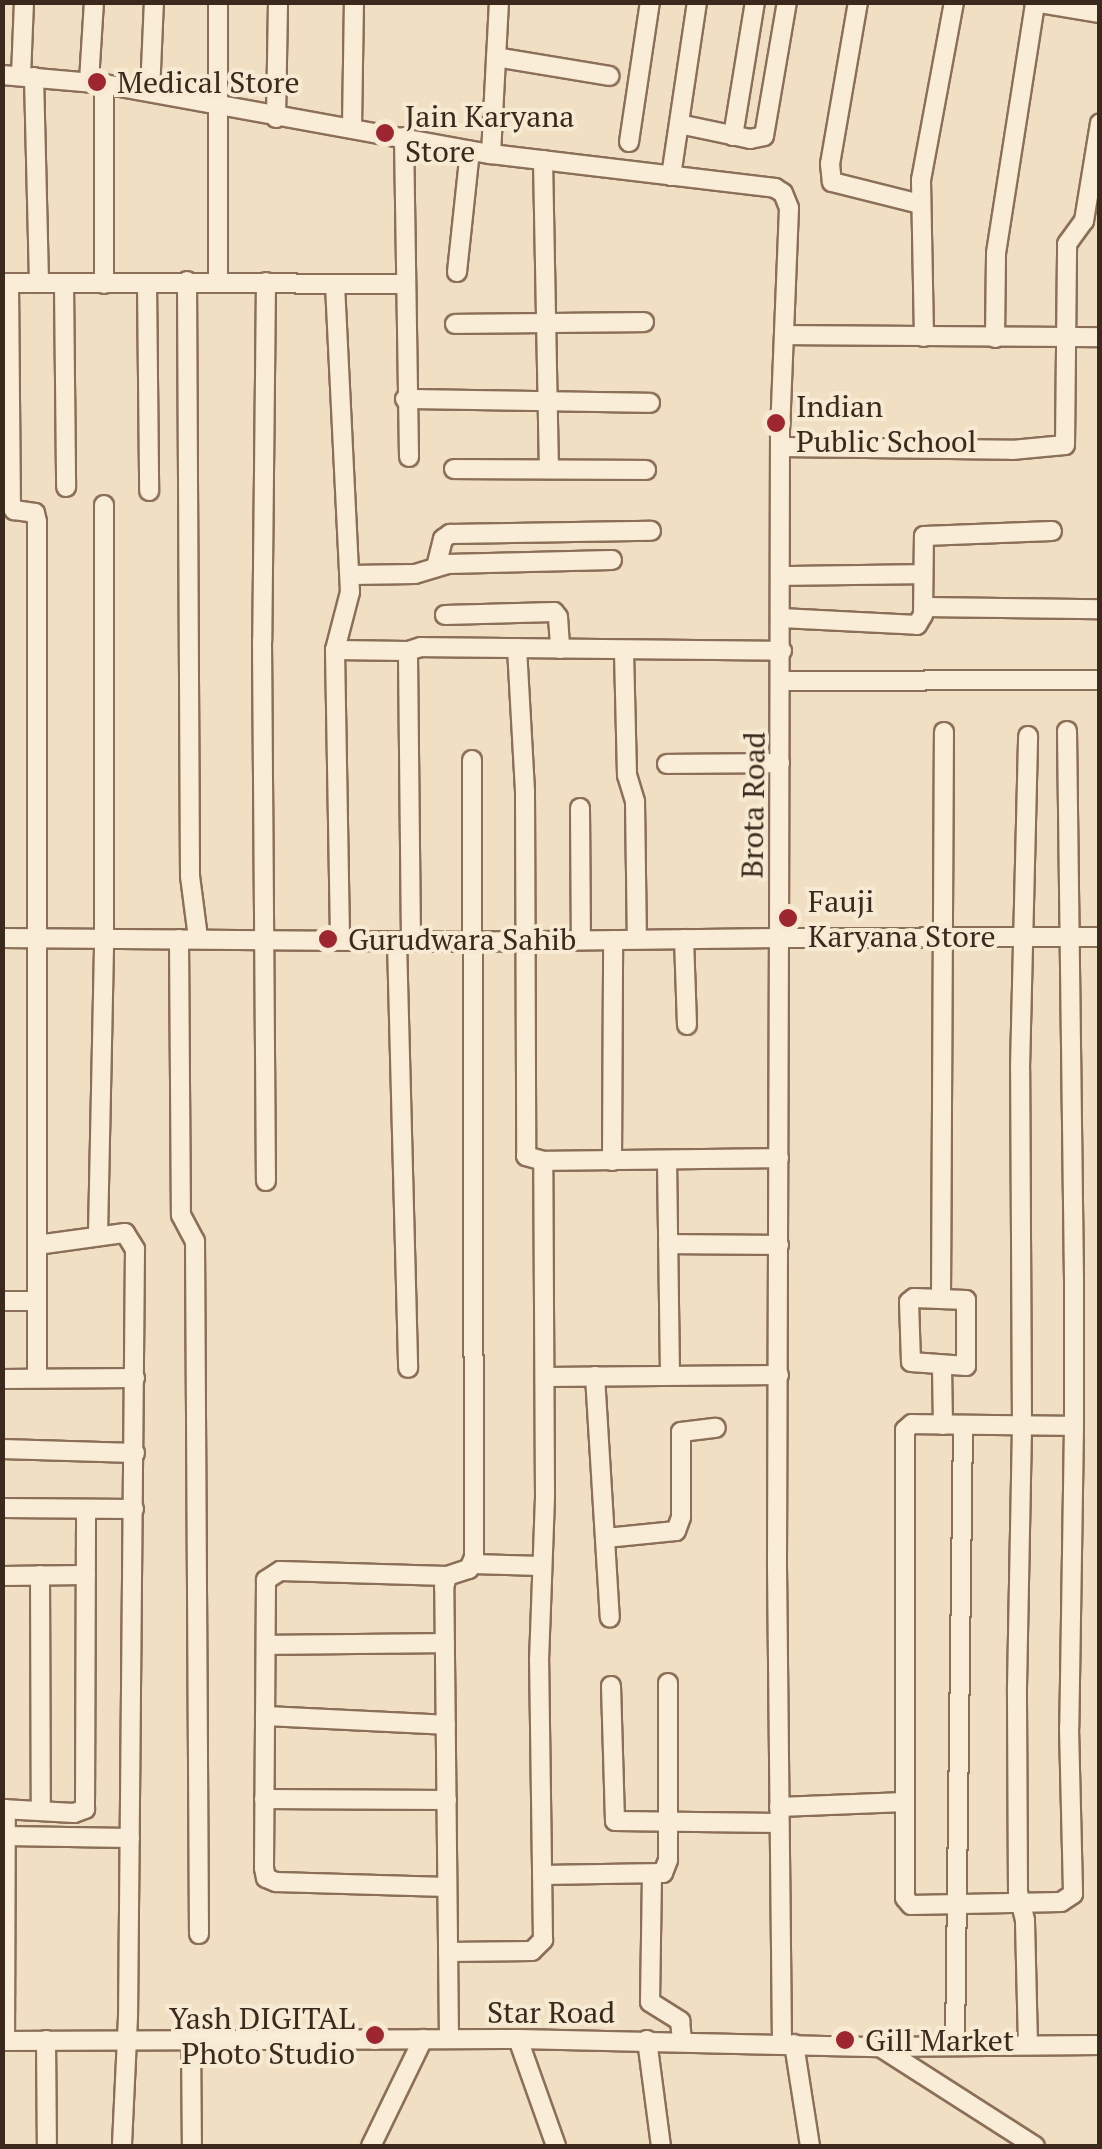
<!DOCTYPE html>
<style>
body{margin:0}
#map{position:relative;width:1102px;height:2149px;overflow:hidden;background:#f0dfc3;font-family:"PT Serif",serif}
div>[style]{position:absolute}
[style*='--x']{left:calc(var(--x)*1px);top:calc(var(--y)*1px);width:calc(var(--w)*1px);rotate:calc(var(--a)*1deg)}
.roads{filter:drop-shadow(2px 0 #8b6f59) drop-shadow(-2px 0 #8b6f59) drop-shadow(0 2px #8b6f59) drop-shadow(0 -2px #8b6f59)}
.minor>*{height:18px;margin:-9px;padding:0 9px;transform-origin:9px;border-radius:9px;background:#faedd7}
.dots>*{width:28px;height:28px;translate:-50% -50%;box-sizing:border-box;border:5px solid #f7ead3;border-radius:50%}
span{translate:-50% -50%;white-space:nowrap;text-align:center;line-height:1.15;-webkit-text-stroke:8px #f7ead3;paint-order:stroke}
.poi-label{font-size:30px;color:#3b291e}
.left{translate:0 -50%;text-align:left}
.right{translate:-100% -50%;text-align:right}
.street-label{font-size:30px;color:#3b291e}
.frame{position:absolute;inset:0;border:5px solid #3b291e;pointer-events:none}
</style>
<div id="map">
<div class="roads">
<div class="minor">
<i style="--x:218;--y:2;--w:279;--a:90"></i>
<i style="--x:858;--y:2;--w:164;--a:99.8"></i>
<i style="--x:830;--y:164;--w:18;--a:84"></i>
<i style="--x:832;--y:182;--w:91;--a:14"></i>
<i style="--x:1034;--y:2;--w:67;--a:9.5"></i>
<i style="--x:496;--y:57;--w:115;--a:9.5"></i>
<i style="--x:2;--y:75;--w:102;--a:5"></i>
<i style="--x:104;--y:84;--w:393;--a:10.3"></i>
<i style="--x:491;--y:154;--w:286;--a:6.8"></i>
<i style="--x:775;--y:188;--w:9;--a:32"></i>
<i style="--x:783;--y:193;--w:16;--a:68"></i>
<i style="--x:789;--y:208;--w:220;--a:92.3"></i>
<i style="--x:780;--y:428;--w:510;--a:90.11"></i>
<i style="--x:779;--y:938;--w:307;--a:179.3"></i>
<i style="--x:472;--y:942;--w:470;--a:-179.5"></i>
<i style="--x:21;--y:76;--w:74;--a:-87.7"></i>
<i style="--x:34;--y:77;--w:206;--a:88.6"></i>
<i style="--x:89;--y:81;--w:79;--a:-86.4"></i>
<i style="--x:104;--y:84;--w:200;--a:90"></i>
<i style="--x:150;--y:92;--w:90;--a:-87.5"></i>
<i style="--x:276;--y:118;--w:116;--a:-89"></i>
<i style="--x:679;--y:124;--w:73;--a:11.9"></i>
<i style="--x:750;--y:139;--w:14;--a:-12"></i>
<i style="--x:764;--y:136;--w:136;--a:-80.3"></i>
<i style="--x:352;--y:127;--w:125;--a:-89.1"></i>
<i style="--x:733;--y:136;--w:136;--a:-80.7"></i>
<i style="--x:404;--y:137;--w:320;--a:89.1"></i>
<i style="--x:629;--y:142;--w:142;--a:-81.5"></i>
<i style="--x:491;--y:154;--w:152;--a:-87"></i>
<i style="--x:543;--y:160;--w:308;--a:88.9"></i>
<i style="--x:671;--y:176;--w:176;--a:-81.5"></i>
<i style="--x:457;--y:272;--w:122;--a:-83.9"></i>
<i style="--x:187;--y:281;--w:595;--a:89.71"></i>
<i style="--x:190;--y:876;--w:63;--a:82.6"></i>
<i style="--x:266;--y:282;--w:359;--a:90.6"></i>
<i style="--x:262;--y:641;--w:540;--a:89.58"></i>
<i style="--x:2;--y:283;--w:402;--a:0.1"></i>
<i style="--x:9;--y:283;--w:222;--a:89.5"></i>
<i style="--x:11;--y:505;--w:6;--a:59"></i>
<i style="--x:14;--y:510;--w:21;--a:8"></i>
<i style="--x:35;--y:513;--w:9;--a:77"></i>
<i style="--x:37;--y:522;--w:856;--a:90"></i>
<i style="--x:147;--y:283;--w:208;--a:89.4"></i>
<i style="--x:64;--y:284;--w:203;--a:89.4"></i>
<i style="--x:335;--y:285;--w:307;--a:87.2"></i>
<i style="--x:350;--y:592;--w:60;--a:104.5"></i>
<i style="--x:335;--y:650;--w:289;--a:89"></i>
<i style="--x:455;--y:324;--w:189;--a:-0.6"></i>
<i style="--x:784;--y:335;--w:316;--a:0.4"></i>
<i style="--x:924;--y:337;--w:157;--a:-91.1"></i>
<i style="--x:921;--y:180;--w:181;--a:-79.5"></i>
<i style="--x:995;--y:338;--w:85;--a:-89.3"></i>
<i style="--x:996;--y:253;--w:253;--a:-81.1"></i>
<i style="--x:405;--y:399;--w:245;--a:0.9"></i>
<i style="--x:780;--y:447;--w:232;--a:0.7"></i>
<i style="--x:1012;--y:450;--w:53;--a:-5.4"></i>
<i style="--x:1065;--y:445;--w:201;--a:-89.4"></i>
<i style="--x:1067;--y:244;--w:29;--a:-54"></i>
<i style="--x:1084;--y:221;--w:99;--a:-80.7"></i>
<i style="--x:454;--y:469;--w:192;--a:0.3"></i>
<i style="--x:436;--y:567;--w:29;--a:-76"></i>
<i style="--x:443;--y:539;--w:9;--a:-36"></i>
<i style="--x:450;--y:534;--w:201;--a:-0.9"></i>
<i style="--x:350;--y:575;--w:65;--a:-0.9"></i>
<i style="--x:415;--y:574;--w:34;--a:-17"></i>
<i style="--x:447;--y:564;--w:165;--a:-1.4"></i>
<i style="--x:781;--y:576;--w:142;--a:-0.8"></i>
<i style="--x:924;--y:607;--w:176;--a:0.7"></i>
<i style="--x:445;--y:615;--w:109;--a:-1.6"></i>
<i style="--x:554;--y:612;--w:6;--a:51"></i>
<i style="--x:558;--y:617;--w:32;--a:86"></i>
<i style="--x:781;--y:618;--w:136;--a:2.9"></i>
<i style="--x:917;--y:625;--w:12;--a:-59"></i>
<i style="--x:923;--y:615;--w:79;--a:-89.3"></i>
<i style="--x:924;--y:536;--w:128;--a:-2.2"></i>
<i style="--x:517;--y:648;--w:145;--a:86.8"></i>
<i style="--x:525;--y:793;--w:363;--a:89.8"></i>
<i style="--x:526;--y:1156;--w:18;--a:16"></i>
<i style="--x:543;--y:1161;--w:236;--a:-0.7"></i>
<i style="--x:335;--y:650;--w:73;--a:0.8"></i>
<i style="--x:624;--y:652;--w:123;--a:88.6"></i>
<i style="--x:627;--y:775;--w:28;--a:73"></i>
<i style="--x:635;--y:802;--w:137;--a:89.2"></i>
<i style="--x:783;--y:681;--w:317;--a:-0.2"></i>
<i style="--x:1067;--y:731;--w:550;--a:89.27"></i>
<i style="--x:1074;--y:1281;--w:145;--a:90"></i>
<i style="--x:1074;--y:1426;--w:302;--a:90.9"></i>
<i style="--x:1069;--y:1728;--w:166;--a:88.6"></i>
<i style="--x:1073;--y:1894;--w:14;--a:146"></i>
<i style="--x:1061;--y:1902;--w:150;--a:178.9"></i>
<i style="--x:911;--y:1905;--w:9;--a:-131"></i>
<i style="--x:905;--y:1898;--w:468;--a:-90"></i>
<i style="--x:905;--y:1430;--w:9;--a:-41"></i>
<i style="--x:912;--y:1424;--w:162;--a:0.7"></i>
<i style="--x:667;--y:764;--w:113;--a:-0.5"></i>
<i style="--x:580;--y:808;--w:131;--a:89.6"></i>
<i style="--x:179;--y:939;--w:276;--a:89.6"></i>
<i style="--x:181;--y:1215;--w:30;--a:62"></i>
<i style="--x:195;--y:1241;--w:693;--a:89.67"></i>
<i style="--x:684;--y:939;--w:86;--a:88"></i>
<i style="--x:397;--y:942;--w:426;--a:88.5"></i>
<i style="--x:411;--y:942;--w:291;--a:-90.6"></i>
<i style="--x:408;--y:651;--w:14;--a:-17"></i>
<i style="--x:421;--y:647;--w:361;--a:0.6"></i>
<i style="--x:667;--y:1160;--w:215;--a:89.2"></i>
<i style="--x:612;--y:1161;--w:221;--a:-89.7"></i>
<i style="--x:98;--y:1234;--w:296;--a:-88.8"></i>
<i style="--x:104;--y:938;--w:433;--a:-90"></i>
<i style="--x:668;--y:1244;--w:111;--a:0.5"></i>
<i style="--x:37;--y:1245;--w:89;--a:-7.8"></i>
<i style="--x:125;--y:1233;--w:19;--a:58"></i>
<i style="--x:135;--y:1249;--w:768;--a:90.52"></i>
<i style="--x:128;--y:2017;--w:129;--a:92.7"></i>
<i style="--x:914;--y:1298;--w:52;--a:2.2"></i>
<i style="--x:966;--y:1300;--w:66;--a:90"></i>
<i style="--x:966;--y:1366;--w:55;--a:-175.8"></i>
<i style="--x:911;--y:1362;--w:60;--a:-91.9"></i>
<i style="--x:909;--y:1302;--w:6;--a:-39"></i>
<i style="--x:941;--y:1298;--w:566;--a:-89.7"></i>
<i style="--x:2;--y:1301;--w:35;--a:0"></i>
<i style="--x:942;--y:1367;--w:58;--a:89"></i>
<i style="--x:595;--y:1376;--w:242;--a:86.5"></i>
<i style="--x:545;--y:1377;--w:234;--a:-0.5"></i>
<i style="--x:2;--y:1379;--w:133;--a:-0.4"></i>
<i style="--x:2;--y:1449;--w:133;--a:1.7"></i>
<i style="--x:2;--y:1508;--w:132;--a:0.4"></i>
<i style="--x:606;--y:1538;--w:70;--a:-5.7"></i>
<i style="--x:676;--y:1531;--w:15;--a:-70"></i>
<i style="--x:681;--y:1517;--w:85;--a:-90"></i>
<i style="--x:681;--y:1432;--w:35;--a:-7"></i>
<i style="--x:473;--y:1564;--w:68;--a:1.7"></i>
<i style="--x:40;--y:1575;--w:236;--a:89.8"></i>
<i style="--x:2;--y:1576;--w:84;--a:-0.7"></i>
<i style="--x:447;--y:1576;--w:167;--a:-178.3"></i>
<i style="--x:280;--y:1571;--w:17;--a:147"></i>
<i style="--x:266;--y:1580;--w:288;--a:90.4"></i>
<i style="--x:264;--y:1868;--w:10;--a:79"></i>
<i style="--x:266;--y:1878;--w:11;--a:22"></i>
<i style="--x:276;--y:1882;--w:171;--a:1.7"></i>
<i style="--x:266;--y:1645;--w:179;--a:-0.6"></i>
<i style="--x:611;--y:1686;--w:135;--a:88.3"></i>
<i style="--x:615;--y:1821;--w:164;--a:0.7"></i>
<i style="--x:265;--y:1716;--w:181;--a:2.8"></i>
<i style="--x:264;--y:1799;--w:183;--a:0.3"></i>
<i style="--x:779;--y:1807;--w:126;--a:-2.3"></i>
<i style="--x:2;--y:1809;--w:72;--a:3.2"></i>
<i style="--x:74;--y:1813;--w:12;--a:-20"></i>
<i style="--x:85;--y:1809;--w:300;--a:-89.8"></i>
<i style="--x:6;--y:1836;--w:124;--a:0.9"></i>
<i style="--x:542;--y:1875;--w:121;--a:-0.9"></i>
<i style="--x:663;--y:1873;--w:14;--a:-69"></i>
<i style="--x:668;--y:1860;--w:177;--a:-90"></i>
<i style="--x:652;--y:1875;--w:127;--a:90.9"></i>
<i style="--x:650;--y:2002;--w:36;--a:32"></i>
<i style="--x:680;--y:2021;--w:20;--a:84"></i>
<i style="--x:448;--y:1952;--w:84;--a:-0.7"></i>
<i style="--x:532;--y:1951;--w:16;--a:-45"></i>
<i style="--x:543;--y:1940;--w:279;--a:-90.8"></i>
<i style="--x:539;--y:1661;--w:165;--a:-87.9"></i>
<i style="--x:545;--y:1496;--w:335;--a:-90.3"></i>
<i style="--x:191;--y:2039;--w:107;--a:89.5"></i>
<i style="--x:449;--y:2039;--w:451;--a:-90.6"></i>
<i style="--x:444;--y:1588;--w:12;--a:-76"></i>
<i style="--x:447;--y:1576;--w:23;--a:-18"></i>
<i style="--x:469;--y:1569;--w:13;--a:-67"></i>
<i style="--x:474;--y:1557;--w:797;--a:-90.14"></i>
<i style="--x:518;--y:2039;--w:114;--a:70.4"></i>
<i style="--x:46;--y:2040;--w:106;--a:89.5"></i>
<i style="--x:647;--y:2040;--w:107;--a:82.5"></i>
<i style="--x:2;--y:2041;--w:516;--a:-0.22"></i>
<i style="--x:518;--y:2039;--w:362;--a:1.3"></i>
<i style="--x:880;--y:2047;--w:220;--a:-0.5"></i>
<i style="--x:5;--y:2041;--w:232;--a:-89.8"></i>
<i style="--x:782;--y:2043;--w:482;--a:-90.6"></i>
<i style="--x:777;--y:1561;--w:623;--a:-89.82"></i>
<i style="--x:779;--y:938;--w:321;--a:-0.2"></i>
<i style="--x:794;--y:2044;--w:103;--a:81.1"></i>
<i style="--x:955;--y:2044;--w:618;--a:-89.26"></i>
<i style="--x:1028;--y:2045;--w:125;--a:-91.4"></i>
<i style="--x:1025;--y:1920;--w:29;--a:-104"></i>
<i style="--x:1018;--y:1892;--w:205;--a:-90.3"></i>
<i style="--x:1017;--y:1687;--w:261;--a:-88.9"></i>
<i style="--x:1022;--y:1426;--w:358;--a:-90.3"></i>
<i style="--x:1020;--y:1068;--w:332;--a:-88.6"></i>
<i style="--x:880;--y:2047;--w:184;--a:32.6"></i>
<i style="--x:371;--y:2146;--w:119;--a:-64.1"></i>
</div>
</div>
<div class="dots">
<i style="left:97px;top:82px;background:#9d2631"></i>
<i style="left:385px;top:133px;background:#9d2631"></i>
<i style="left:776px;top:423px;background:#9d2631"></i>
<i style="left:788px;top:918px;background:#9d2631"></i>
<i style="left:328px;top:939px;background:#9d2631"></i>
<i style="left:375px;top:2035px;background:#9d2631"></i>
<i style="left:845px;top:2040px;background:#9d2631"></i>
</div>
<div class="poi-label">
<span class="left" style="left:117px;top:82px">Medical Store</span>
<span class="left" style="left:405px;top:133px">Jain Karyana<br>Store</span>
<span class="left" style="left:796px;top:423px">Indian<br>Public School</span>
<span class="left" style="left:808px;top:918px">Fauji<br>Karyana Store</span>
<span class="left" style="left:348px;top:939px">Gurudwara Sahib</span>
<span class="right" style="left:355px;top:2035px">Yash DIGITAL<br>Photo Studio</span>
<span class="left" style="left:865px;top:2040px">Gill Market</span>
</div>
<div class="street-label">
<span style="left:753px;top:805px;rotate:-89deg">Brota Road</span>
<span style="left:551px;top:2012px">Star Road</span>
</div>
<div class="frame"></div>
</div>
